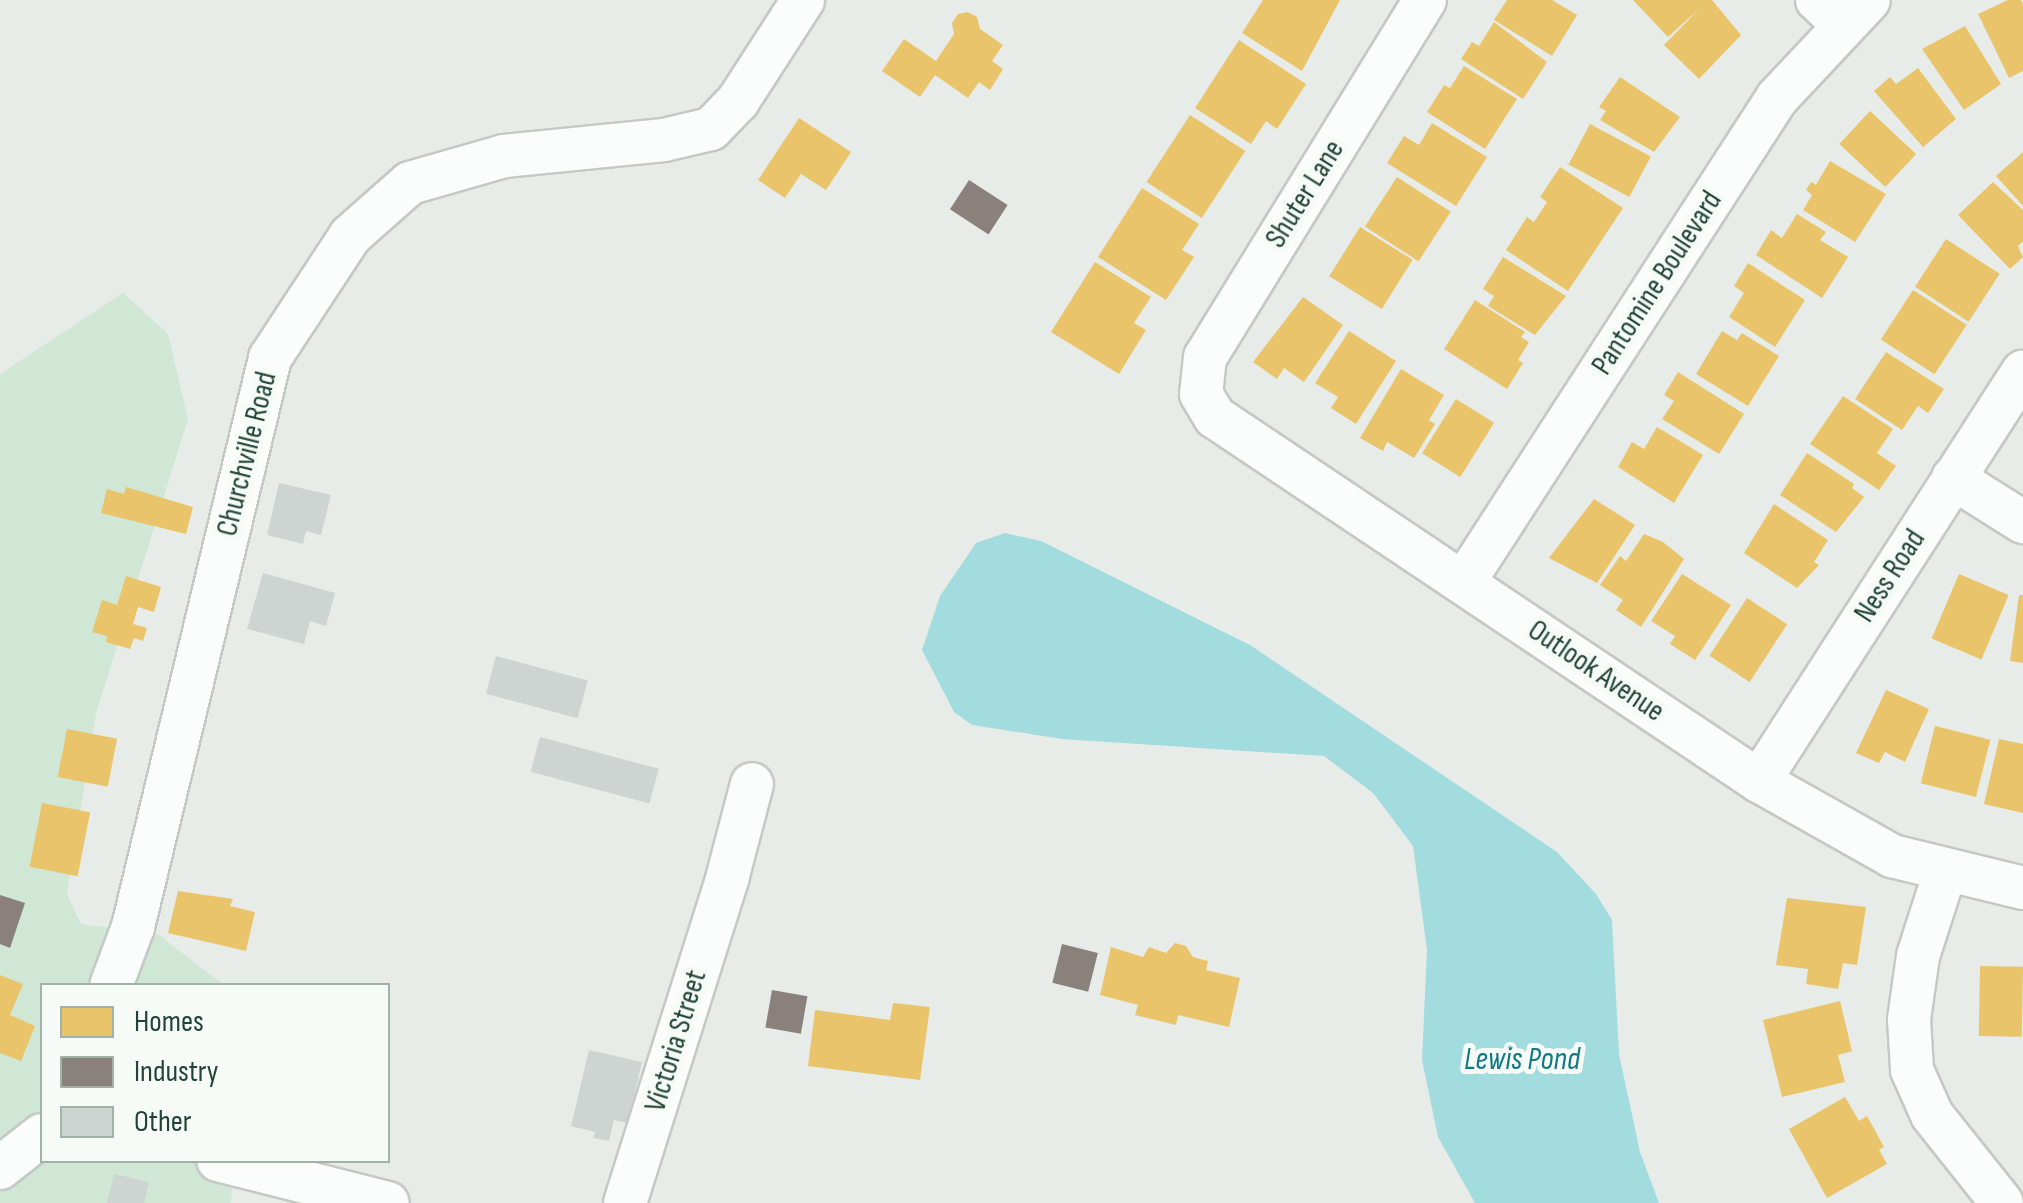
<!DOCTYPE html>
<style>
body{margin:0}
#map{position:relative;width:2023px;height:1203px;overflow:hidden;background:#e7ece9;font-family:"Sofia Sans Condensed",sans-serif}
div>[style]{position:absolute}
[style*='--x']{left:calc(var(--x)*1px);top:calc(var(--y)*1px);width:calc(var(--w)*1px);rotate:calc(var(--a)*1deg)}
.green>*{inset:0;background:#cfe7d4}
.water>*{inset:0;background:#a3dcdf}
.homes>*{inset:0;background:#e9c46a;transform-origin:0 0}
.industry>*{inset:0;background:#8a817c;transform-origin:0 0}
.building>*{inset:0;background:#cdd4d1;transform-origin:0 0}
.roads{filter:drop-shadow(2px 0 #c4c9c6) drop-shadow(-2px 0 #c4c9c6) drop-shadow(0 2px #c4c9c6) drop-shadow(0 -2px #c4c9c6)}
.minor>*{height:42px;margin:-21px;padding:0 21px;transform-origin:21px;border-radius:21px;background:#fbfcfc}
span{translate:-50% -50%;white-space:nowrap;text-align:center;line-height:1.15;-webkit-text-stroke:10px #f6fbf8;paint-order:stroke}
.street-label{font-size:30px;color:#214437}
.water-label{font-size:32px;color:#127a83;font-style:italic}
.legend{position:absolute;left:40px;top:983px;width:350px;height:180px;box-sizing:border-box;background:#f6fbf8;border:2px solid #a1b2ab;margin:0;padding:12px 18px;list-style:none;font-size:30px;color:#214437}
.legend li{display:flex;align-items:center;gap:20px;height:50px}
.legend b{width:50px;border:2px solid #a1b2ab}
</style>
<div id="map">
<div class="green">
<i style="clip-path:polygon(123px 293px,168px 334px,188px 419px,96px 713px,67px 894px,81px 924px,159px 935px,224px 985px,42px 986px,42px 1160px,234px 1161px,231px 1203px,0 1203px,0 374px)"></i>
</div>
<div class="water">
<i style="clip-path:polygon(1005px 533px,1041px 541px,1250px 645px,1557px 852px,1596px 894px,1612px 920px,1619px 1054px,1640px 1152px,1659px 1203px,1475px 1203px,1438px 1137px,1422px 1060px,1427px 950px,1413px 846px,1373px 793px,1324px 756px,1062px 739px,972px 725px,954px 712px,922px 650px,940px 596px,976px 543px)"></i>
</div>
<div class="homes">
<i style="clip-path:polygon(1263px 0,1340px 0,1302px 71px,1242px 33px)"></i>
<i style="clip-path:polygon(1507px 0,1552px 0,1577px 15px,1552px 56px,1494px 20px)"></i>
<i style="clip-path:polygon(1633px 0,1712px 0,1741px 35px,1699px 79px,1664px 45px,1700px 8px,1668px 37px)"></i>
<i style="clip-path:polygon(2008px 0,2021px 0,2023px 4px,2023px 71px,2009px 78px,1978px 14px)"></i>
<i style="clip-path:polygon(968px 12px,977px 17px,980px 29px,1003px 45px,992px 61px,1003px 69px,990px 90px,979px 82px,968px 98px,935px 75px,920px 97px,882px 71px,904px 39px,936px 61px,954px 34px,952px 23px,958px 14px)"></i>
<i style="clip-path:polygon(1494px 22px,1547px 62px,1523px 99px,1461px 59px,1472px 42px,1479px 46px)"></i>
<i style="clip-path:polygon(1965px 26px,2001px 84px,1964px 110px,1922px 49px)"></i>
<i style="clip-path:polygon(1239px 40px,1306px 84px,1277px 129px,1266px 121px,1251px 144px,1195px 108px)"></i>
<i style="clip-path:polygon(1464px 66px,1517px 99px,1485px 149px,1427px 112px,1444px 85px,1450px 88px)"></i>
<i style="clip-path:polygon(1918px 68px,1956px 119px,1923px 147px,1874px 91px,1890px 77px,1896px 84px)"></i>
<i style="clip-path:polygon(1620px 77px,1680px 117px,1654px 152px,1600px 120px,1606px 111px,1599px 107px)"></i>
<i style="left:1870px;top:111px;width:63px;height:45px;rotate:43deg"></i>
<i style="left:1190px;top:115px;width:66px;height:80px;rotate:33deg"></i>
<i style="clip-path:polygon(799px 118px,851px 152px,826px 190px,801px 174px,785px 198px,758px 180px)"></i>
<i style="clip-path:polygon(1432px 123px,1487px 157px,1456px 206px,1387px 163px,1404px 136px,1419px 145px)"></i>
<i style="left:1590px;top:124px;width:69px;height:46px;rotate:28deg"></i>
<i style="clip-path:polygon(2023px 152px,2023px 206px,1996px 176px)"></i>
<i style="clip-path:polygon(1830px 161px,1886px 194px,1855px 242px,1803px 210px,1812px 195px,1806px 190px,1811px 182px,1816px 185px)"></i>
<i style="clip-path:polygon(1560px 167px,1623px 208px,1568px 291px,1506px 250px,1527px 217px,1534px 222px,1547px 202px,1540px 197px)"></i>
<i style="left:1397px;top:177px;width:64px;height:59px;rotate:33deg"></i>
<i style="clip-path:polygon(1993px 182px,2023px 210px,2023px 241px,2018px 246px,2023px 257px,2010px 269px,1958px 215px)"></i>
<i style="clip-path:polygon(1142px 188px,1199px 224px,1182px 250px,1194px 257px,1166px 300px,1098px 257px)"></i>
<i style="clip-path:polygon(1797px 214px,1826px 232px,1820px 240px,1848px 257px,1822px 298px,1756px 255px,1771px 230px,1782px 238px)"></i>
<i style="left:1360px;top:227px;width:62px;height:58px;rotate:32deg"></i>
<i style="left:1946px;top:239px;width:64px;height:57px;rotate:33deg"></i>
<i style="clip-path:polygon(1503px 257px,1566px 296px,1535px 335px,1488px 306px,1494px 296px,1483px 289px)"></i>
<i style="clip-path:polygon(1095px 262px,1151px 297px,1134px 323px,1146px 330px,1119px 374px,1051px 332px)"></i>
<i style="clip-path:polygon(1748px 263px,1805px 300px,1775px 347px,1729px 317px,1744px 293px,1734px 286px)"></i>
<i style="left:1913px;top:290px;width:64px;height:59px;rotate:33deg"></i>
<i style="clip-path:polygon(1303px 297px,1343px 325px,1304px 382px,1284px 368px,1277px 379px,1253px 362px)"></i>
<i style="clip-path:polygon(1475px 300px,1525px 332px,1521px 337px,1529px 342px,1518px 360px,1523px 363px,1507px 389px,1444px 349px)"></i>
<i style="clip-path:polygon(1349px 331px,1396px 361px,1356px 424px,1331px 408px,1338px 397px,1315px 383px)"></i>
<i style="clip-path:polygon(1722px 331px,1737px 340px,1742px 333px,1779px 356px,1748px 406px,1696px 374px)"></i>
<i style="clip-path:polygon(1886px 352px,1944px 389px,1928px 413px,1918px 406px,1902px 430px,1855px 399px)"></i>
<i style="clip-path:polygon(1401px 369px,1444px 395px,1429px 420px,1435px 424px,1414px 458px,1387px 442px,1383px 451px,1360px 438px)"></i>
<i style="clip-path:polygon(1678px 372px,1744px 414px,1719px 454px,1662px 419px,1674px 401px,1664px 395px)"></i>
<i style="clip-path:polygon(1843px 396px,1893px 429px,1877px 453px,1896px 466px,1879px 490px,1810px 444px)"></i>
<i style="left:1456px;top:399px;width:45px;height:64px;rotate:32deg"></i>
<i style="clip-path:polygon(1657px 427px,1703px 455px,1674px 503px,1618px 467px,1632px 442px,1644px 449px)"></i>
<i style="clip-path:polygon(1807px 453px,1854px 484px,1852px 488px,1864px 497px,1836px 532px,1780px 495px)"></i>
<i style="clip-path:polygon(126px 487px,193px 507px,186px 534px,101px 513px,107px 489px,124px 494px)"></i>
<i style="clip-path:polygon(1594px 499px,1635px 525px,1597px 583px,1549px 558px)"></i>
<i style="clip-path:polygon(1774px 504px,1828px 540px,1814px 562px,1819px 565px,1797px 588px,1744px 553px)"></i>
<i style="clip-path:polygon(1644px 534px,1663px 542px,1684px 559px,1641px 627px,1616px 610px,1623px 600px,1600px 585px,1620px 556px,1626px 561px)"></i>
<i style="clip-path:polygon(1682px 574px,1731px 605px,1695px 660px,1670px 644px,1675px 636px,1651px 621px)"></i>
<i style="left:1959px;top:574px;width:54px;height:70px;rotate:23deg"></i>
<i style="clip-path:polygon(126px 576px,161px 587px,154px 612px,138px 607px,133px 624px,147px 628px,143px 641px,134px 638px,130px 649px,106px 642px,107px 636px,92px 632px,102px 600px,117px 605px)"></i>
<i style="clip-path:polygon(2019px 595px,2023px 595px,2023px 663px,2010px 661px)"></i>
<i style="left:1747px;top:598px;width:48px;height:69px;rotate:33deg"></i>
<i style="clip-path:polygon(1886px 690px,1929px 709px,1905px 762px,1885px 752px,1879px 763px,1856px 753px)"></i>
<i style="left:1935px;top:726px;width:57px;height:59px;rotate:14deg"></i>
<i style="left:67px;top:729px;width:51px;height:49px;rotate:11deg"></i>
<i style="clip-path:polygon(1999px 739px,2023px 744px,2023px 813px,1984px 804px)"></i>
<i style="left:42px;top:803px;width:49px;height:65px;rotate:11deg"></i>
<i style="clip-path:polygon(178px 891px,233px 899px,230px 906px,255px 912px,246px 951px,168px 933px)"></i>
<i style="clip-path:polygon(1787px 898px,1866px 907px,1857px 965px,1843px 963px,1838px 989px,1806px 984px,1808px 969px,1776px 965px)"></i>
<i style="clip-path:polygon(1175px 943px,1186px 946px,1193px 957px,1208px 961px,1206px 970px,1240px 978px,1229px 1027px,1178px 1015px,1176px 1025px,1135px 1015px,1138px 1005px,1100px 995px,1111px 947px,1143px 957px,1149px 947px,1166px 953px)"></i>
<i style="left:1980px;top:966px;width:43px;height:70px;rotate:1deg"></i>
<i style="clip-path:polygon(0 975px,23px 984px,10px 1015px,35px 1026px,21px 1061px,0 1053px)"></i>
<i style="clip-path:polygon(1840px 1001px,1852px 1051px,1838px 1055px,1845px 1082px,1782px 1097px,1763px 1020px)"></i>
<i style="clip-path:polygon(893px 1003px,930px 1007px,920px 1080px,808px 1066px,815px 1010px,890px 1020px)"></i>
<i style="clip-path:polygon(1845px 1097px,1859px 1121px,1867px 1116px,1884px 1147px,1879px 1150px,1887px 1164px,1827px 1198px,1789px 1129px)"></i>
</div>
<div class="industry">
<i style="left:969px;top:180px;width:46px;height:35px;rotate:33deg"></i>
<i style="clip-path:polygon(0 895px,25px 903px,10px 948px,0 944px)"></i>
<i style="left:1062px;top:944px;width:37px;height:40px;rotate:14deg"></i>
<i style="left:772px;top:990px;width:36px;height:38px;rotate:10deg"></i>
</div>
<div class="building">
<i style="clip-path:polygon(279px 483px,331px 495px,321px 535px,306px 531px,303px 544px,267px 535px)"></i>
<i style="clip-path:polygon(263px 573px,335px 593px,326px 626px,310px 621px,304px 644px,247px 629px)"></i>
<i style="left:496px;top:656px;width:95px;height:39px;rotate:15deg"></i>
<i style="left:540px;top:737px;width:123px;height:36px;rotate:15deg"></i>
<i style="clip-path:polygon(589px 1050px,642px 1062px,628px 1123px,614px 1120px,609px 1141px,593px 1138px,595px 1132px,571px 1126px)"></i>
<i style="clip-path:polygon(114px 1174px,149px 1182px,144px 1203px,107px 1203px)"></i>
</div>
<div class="roads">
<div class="minor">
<i style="--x:1425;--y:0;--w:419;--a:121.6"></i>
<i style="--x:1205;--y:357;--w:37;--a:96"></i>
<i style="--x:1201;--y:394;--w:27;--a:59"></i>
<i style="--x:1215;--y:417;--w:655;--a:33.79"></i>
<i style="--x:1759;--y:781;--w:153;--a:29.4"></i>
<i style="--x:1892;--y:856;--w:135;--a:13.7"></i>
<i style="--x:1817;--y:0;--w:35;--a:43"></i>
<i style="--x:1953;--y:478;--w:83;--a:32.2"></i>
<i style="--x:1464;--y:582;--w:576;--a:-57.11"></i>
<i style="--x:1777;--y:98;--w:134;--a:-46.8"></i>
<i style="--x:1759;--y:781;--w:487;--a:-57.2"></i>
<i style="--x:1945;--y:872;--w:88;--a:107.8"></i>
<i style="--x:1918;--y:956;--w:64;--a:98.1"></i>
<i style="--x:1909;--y:1019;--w:51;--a:86.6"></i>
<i style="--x:1912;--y:1070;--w:49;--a:66"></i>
<i style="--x:1932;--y:1115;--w:112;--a:51.5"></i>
<i style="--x:111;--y:986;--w:63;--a:-69.6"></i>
<i style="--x:133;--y:927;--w:585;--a:-76.46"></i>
<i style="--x:270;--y:358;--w:146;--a:-56.7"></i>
<i style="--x:350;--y:236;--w:80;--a:-41.5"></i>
<i style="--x:410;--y:183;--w:98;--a:-16"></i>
<i style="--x:504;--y:156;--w:161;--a:-5.7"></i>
<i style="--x:664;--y:140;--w:48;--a:-13.2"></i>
<i style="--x:711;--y:129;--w:39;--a:-46"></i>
<i style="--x:738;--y:101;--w:120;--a:-57.2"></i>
<i style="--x:218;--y:1160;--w:175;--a:14.2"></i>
<i style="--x:0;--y:1168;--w:53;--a:-38.2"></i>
<i style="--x:625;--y:1203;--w:340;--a:-72.5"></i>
<i style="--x:727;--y:879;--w:98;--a:-75.3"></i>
</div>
</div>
<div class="street-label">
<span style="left:1305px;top:194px;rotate:-58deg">Shuter Lane</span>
<span style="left:1657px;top:283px;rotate:-57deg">Pantomine Boulevard</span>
<span style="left:247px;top:454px;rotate:-76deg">Churchville Road</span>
<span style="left:1890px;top:576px;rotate:-57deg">Ness Road</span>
<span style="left:1596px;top:671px;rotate:34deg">Outlook Avenue</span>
<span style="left:676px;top:1041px;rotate:-73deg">Victoria Street</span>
</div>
<div class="water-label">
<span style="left:1522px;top:1060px">Lewis Pond</span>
</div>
<ul class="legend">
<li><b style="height:28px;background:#e9c46a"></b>Homes</li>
<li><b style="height:28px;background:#8a817c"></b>Industry</li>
<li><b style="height:28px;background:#cdd4d1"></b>Other</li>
</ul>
</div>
